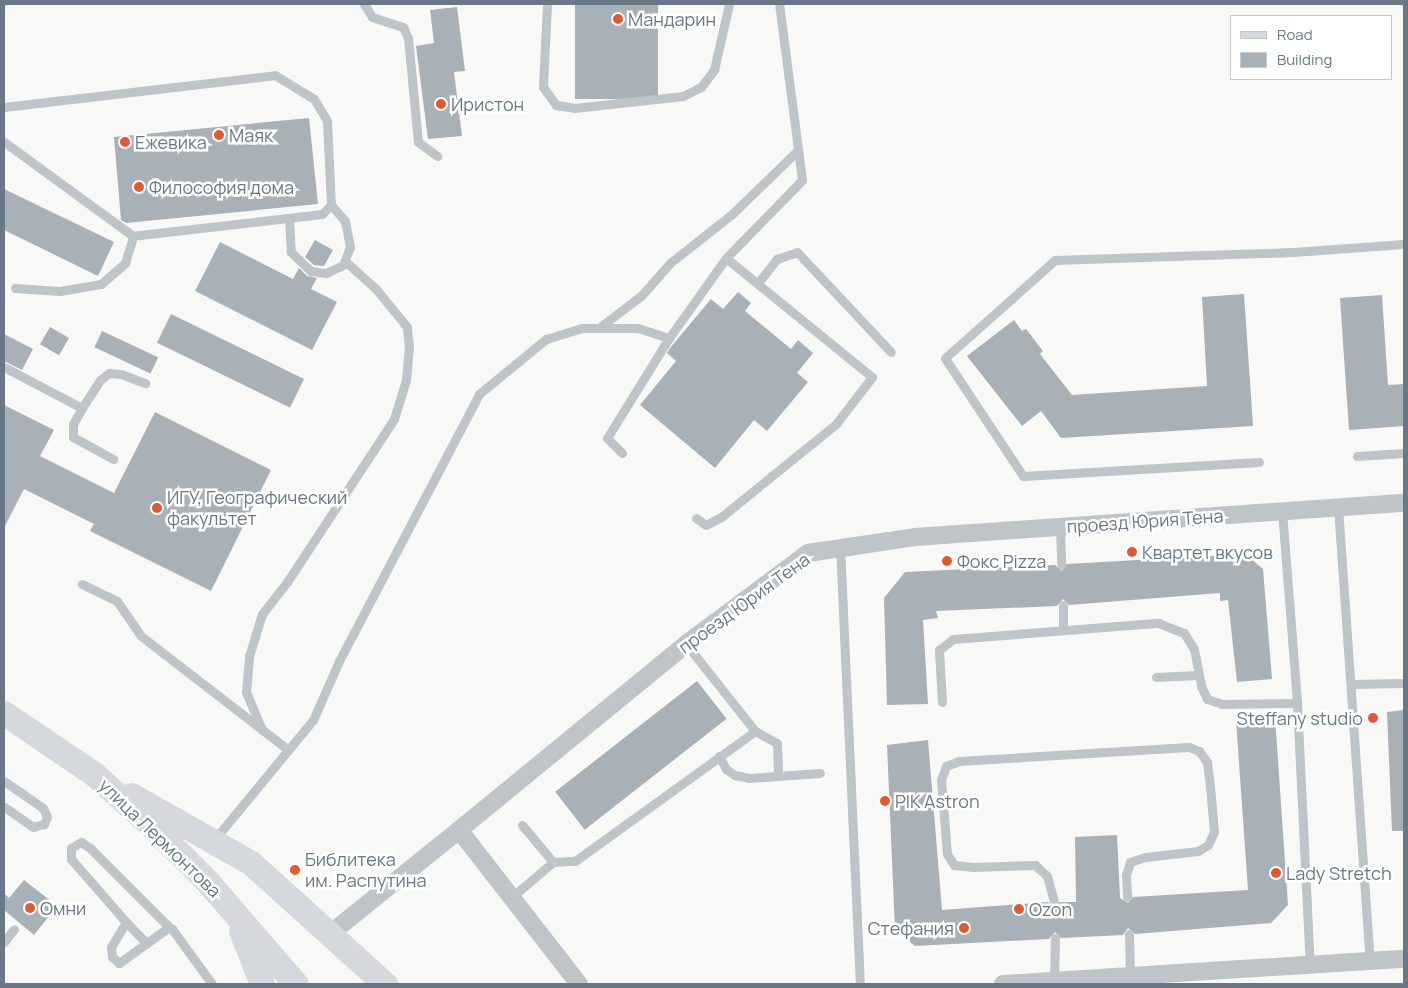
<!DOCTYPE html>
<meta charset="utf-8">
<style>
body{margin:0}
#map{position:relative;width:1408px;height:988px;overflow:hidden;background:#f8f8f6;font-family:Manrope,sans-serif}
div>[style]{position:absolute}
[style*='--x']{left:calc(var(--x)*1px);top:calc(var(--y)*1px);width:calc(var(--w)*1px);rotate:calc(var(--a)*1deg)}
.building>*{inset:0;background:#a8b1b7;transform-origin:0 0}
.lane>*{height:9px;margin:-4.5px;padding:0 4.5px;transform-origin:4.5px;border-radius:4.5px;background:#bfc4c8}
.street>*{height:18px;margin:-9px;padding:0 9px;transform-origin:9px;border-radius:9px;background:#bfc4c8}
.secondary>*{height:25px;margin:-12.5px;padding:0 12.5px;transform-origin:12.5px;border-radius:12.5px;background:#d5d9dd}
.dots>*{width:14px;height:14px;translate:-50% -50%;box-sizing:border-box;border:2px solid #fff;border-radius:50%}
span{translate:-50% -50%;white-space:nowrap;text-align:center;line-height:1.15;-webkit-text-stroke:5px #fff;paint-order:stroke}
.poi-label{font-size:18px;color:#687886}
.left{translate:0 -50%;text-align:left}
.right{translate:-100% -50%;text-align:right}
.street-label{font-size:18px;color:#687886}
.frame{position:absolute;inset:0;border:5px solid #687886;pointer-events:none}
.legend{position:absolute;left:1230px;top:15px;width:162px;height:65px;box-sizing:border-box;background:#fff;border:1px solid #c3c9cf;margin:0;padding:6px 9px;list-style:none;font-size:15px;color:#687886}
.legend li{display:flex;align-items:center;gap:10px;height:25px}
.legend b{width:25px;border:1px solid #c3c9cf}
</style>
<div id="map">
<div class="building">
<i style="left:575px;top:4px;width:83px;height:95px"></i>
<i style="clip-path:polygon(457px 7px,465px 71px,454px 72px,462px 136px,428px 139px,416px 46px,434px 43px,430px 10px)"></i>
<i style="clip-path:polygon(309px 118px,318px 204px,126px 223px,121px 220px,114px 137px)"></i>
<i style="clip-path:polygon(4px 189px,114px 242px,98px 276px,4px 230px)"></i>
<i style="clip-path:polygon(315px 240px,333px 250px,324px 266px,314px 265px,305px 257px)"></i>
<i style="clip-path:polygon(220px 242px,293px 279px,299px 268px,307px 276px,317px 278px,311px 289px,337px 302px,312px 350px,195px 291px)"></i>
<i style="clip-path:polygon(738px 292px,751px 303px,745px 311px,791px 349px,798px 340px,813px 353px,797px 373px,808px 382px,767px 431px,754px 420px,715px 468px,640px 405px,676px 361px,667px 353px,670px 348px,711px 299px,723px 309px)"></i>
<i style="clip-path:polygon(1244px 294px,1253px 426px,1061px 438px,1041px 411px,1022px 426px,967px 356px,1014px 320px,1022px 331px,1026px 329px,1043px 351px,1040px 354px,1072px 395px,1207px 386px,1202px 297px)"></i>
<i style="clip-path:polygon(1382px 295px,1388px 385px,1404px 384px,1404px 426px,1349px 430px,1340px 298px)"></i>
<i style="left:171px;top:314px;width:148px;height:32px;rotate:26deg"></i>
<i style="left:50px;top:327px;width:22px;height:20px;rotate:30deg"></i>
<i style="left:102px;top:331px;width:62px;height:18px;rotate:25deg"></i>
<i style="clip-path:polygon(4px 334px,33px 349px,22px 370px,4px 361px)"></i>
<i style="clip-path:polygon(4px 405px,54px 430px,40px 456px,114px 493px,155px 412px,271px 470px,211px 591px,90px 531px,94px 524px,24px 489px,4px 528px)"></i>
<i style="clip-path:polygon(1245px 554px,1263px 569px,1272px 679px,1237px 682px,1228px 600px,1220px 601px,1220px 593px,1069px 605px,1063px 599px,1057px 606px,936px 611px,938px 618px,923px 620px,928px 704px,887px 705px,884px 598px,905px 572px,1055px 565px,1062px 571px,1067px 564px)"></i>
<i style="left:697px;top:681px;width:48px;height:180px;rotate:52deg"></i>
<i style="clip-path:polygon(1404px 710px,1404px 831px,1392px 831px,1387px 712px)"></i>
<i style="clip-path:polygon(1275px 717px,1288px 905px,1271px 923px,1135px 934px,1128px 928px,1123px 935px,1061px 938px,1055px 932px,1049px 939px,915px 946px,895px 930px,887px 745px,928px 740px,942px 910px,1048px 902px,1055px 908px,1060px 902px,1076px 902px,1075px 837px,1117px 835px,1120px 898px,1128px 903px,1133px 897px,1248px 890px,1236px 720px)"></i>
<i style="clip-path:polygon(24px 880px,57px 906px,34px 935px,4px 910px,4px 893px,9px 898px)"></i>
</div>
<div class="lane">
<i style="--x:364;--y:4;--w:15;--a:58"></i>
<i style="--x:372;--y:17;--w:33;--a:18"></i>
<i style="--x:403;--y:27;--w:12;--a:66"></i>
<i style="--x:408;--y:38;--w:104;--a:84.5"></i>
<i style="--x:418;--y:142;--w:24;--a:36"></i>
<i style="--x:547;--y:4;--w:83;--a:92.8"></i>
<i style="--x:543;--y:87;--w:22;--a:54"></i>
<i style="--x:556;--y:105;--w:18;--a:9"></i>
<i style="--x:574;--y:108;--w:110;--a:-6.3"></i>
<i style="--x:683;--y:96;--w:20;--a:-27"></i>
<i style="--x:701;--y:87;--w:21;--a:-53"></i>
<i style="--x:714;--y:70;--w:68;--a:-77.2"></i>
<i style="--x:4;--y:107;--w:273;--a:-6.7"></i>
<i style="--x:275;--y:75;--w:46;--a:31.6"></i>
<i style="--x:314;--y:99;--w:26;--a:59"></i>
<i style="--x:327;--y:121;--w:84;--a:87.3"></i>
<i style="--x:331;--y:205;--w:13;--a:135"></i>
<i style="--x:322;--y:214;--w:190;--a:173.4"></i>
<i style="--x:133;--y:236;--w:160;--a:-143.9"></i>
<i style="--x:289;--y:218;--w:34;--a:87"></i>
<i style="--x:291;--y:252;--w:28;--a:44"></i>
<i style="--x:311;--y:271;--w:15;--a:8"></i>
<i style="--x:326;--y:273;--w:19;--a:-25"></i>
<i style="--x:343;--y:265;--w:19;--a:-69"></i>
<i style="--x:350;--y:247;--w:26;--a:-101"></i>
<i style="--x:345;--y:221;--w:21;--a:-131"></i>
<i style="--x:726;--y:258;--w:109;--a:-45.7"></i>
<i style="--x:802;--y:180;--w:177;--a:-97.4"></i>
<i style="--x:758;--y:283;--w:31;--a:-52"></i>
<i style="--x:777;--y:259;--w:21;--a:-19"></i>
<i style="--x:797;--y:252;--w:137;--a:46.8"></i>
<i style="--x:15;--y:288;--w:45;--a:3.8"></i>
<i style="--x:60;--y:291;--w:42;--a:-9.7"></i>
<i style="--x:101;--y:284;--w:32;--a:-41"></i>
<i style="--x:125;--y:263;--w:28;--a:-73"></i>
<i style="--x:600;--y:327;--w:53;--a:-37.3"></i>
<i style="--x:642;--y:295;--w:43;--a:-48.8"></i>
<i style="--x:670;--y:263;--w:79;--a:-38.3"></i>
<i style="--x:732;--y:214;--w:92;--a:-44.1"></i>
<i style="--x:4;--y:367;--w:88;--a:27.7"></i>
<i style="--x:82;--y:408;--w:18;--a:119"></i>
<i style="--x:73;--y:424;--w:13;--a:90"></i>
<i style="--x:73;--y:437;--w:46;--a:28.8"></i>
<i style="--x:82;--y:408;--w:33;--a:-57"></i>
<i style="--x:100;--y:380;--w:11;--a:-38"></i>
<i style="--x:109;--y:373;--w:12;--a:5"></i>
<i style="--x:121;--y:374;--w:26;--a:21"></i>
<i style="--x:622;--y:453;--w:21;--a:-135"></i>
<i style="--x:607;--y:438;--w:118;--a:-58.2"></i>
<i style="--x:1357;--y:456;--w:47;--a:-3.7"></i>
<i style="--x:1259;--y:462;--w:236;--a:176.6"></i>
<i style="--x:1023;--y:476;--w:141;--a:-123.5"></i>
<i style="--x:945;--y:358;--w:147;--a:-41.7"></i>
<i style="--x:1055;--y:260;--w:238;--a:-1.9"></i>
<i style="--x:1293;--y:252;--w:111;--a:-4.1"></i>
<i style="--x:1338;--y:507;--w:455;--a:86"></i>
<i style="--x:1282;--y:511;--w:193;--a:85.5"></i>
<i style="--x:1297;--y:703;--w:263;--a:87.2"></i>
<i style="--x:1060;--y:527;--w:38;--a:88"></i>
<i style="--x:840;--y:546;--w:438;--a:87.4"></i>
<i style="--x:82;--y:584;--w:39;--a:26"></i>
<i style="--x:117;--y:601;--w:42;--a:55.6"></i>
<i style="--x:141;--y:636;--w:185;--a:37.7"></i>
<i style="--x:1063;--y:605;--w:25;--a:90"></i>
<i style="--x:1156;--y:677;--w:42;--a:-2.7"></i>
<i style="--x:1351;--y:684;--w:53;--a:-1.1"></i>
<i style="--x:942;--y:702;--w:52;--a:-93.3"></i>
<i style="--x:939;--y:650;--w:18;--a:-38"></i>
<i style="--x:953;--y:639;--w:206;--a:-4.5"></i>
<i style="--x:1158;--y:623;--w:28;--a:21"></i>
<i style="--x:1184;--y:633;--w:19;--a:58"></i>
<i style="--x:1194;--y:649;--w:38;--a:79"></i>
<i style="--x:1201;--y:686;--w:14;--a:65"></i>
<i style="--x:1207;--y:699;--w:16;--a:18"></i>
<i style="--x:1222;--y:704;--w:75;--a:-0.8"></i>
<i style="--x:262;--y:730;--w:41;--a:-112.8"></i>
<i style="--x:246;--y:692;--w:36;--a:-85"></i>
<i style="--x:249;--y:656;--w:44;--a:-72.8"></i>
<i style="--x:262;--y:614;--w:41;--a:-52"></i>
<i style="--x:287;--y:582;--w:195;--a:-56.7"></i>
<i style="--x:394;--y:419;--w:41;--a:-72.9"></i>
<i style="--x:406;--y:380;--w:33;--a:-85"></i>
<i style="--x:409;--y:347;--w:20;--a:-96"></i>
<i style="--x:407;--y:327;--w:49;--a:-129.2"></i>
<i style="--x:376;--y:289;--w:42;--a:-137.9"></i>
<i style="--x:755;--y:731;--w:25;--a:29"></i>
<i style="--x:777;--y:743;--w:33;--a:88"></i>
<i style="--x:778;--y:776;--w:42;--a:-4.1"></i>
<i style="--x:719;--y:756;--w:15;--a:62"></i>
<i style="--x:726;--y:769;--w:11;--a:34"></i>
<i style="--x:735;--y:775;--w:14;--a:12"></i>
<i style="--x:749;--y:778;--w:29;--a:-4"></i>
<i style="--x:4;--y:781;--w:47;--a:34.7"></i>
<i style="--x:43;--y:808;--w:10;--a:66"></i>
<i style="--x:47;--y:817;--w:8;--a:113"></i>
<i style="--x:44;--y:824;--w:11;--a:165"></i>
<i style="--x:33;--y:827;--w:35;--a:-145"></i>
<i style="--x:522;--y:825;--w:48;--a:50"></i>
<i style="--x:214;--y:840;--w:156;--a:-50.5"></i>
<i style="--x:313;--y:720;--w:64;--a:-66.2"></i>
<i style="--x:339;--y:661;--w:301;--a:-62.3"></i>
<i style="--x:479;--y:394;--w:87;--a:-39.4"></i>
<i style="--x:546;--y:339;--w:38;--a:-17"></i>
<i style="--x:582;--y:328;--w:56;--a:0"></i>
<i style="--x:638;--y:328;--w:33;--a:18"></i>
<i style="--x:669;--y:338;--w:98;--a:-54.5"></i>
<i style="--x:726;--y:258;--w:188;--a:39.2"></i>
<i style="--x:872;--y:377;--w:59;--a:127.5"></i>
<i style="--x:836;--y:424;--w:148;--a:141"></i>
<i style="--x:721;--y:517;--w:17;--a:152"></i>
<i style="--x:706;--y:525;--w:12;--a:-145"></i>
<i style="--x:512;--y:897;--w:54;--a:-40.5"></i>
<i style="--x:553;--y:862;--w:22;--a:-3"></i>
<i style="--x:575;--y:861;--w:222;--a:-35.8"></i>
<i style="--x:755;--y:731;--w:111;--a:-128.4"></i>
<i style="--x:1054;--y:902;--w:27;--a:-105"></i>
<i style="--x:1047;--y:876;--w:16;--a:-137"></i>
<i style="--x:1035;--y:865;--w:62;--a:178.2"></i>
<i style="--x:973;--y:867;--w:19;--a:-174"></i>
<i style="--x:954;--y:865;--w:13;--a:-122"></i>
<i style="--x:947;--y:854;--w:74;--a:-94.6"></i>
<i style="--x:941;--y:780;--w:15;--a:-70"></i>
<i style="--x:946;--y:766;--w:14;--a:-21"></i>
<i style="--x:959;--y:761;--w:230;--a:-3.5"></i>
<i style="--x:1189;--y:747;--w:11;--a:22"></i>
<i style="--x:1199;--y:751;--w:14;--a:54"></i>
<i style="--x:1207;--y:762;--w:24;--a:83"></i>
<i style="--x:1210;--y:786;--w:46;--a:85"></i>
<i style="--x:1214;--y:832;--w:14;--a:115"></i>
<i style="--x:1208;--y:845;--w:12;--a:149"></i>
<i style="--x:1198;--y:851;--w:53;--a:173.5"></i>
<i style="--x:1145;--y:857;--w:16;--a:162"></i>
<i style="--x:1130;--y:862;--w:14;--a:107"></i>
<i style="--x:1126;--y:875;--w:22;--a:87"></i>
<i style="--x:126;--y:922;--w:30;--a:46"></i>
<i style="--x:169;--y:927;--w:62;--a:144.2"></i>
<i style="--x:119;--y:963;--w:9;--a:-139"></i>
<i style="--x:112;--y:957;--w:10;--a:-96"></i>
<i style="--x:111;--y:947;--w:29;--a:-59"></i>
<i style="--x:126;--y:922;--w:84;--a:-131.1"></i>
<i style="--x:71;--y:859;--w:11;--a:-90"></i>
<i style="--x:71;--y:848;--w:12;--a:-31"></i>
<i style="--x:81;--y:842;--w:11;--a:34"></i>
<i style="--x:90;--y:848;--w:112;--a:45"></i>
<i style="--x:169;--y:927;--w:4;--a:34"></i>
<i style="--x:172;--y:929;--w:68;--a:54"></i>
<i style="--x:1129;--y:934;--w:43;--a:88.7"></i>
<i style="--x:4;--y:942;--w:16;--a:-52"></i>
<i style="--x:1054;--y:981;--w:43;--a:-88.7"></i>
</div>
<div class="street">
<i style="--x:331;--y:933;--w:164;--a:-38.8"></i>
<i style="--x:579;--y:984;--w:195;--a:-127.9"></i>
<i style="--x:459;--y:830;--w:293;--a:-39.3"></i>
<i style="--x:686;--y:644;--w:152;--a:-36.7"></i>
<i style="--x:808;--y:553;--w:108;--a:-8.5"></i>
<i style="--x:915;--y:537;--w:490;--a:-4"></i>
<i style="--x:1003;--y:984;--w:402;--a:-3.6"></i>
</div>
<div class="secondary">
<i style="--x:4;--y:713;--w:109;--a:34.1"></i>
<i style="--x:94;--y:774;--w:78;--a:41.9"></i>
<i style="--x:152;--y:826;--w:78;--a:45"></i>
<i style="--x:207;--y:881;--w:136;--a:49.2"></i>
<i style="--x:131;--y:795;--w:138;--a:29.5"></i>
<i style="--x:251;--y:863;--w:181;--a:42.1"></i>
<i style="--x:241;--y:931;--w:57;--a:68.4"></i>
</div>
<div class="dots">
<i style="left:618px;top:19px;background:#df5b2f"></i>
<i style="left:441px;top:104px;background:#df5b2f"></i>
<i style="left:219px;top:135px;background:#df5b2f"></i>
<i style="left:125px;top:142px;background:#df5b2f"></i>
<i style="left:139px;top:187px;background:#df5b2f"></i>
<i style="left:157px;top:508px;background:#df5b2f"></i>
<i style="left:1132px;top:552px;background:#df5b2f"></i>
<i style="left:947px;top:561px;background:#df5b2f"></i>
<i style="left:1373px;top:718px;background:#df5b2f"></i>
<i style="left:885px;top:801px;background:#df5b2f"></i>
<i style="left:295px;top:870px;background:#df5b2f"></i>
<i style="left:1276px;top:873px;background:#df5b2f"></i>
<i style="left:30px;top:908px;background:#df5b2f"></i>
<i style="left:1019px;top:909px;background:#df5b2f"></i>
<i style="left:964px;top:928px;background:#df5b2f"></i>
</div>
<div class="poi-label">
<span class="left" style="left:628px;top:19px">Мандарин</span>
<span class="left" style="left:451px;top:104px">Иристон</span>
<span class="left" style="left:229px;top:135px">Маяк</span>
<span class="left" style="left:135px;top:142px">Ежевика</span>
<span class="left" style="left:149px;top:187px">Философия дома</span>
<span class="left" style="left:167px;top:508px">ИГУ, Географический<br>факультет</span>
<span class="left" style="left:1142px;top:552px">Квартет вкусов</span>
<span class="left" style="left:957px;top:561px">Фокс Pizza</span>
<span class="right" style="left:1363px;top:718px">Steffany studio</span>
<span class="left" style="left:895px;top:801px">PIK Astron</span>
<span class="left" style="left:305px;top:870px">Библитека<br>им. Распутина</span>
<span class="left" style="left:1286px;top:873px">Lady Stretch</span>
<span class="left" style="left:40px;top:908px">Омни</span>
<span class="left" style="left:1029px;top:909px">Ozon</span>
<span class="right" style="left:954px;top:928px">Стефания</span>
</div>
<div class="street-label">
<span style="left:1145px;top:521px;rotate:-4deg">проезд Юрия Тена</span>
<span style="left:744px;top:603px;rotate:-36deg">проезд Юрия Тена</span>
<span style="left:160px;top:838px;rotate:44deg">улица Лермонтова</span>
</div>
<div class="frame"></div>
<ul class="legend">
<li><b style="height:6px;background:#d5d9dd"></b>Road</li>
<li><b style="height:14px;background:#a8b1b7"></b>Building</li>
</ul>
</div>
